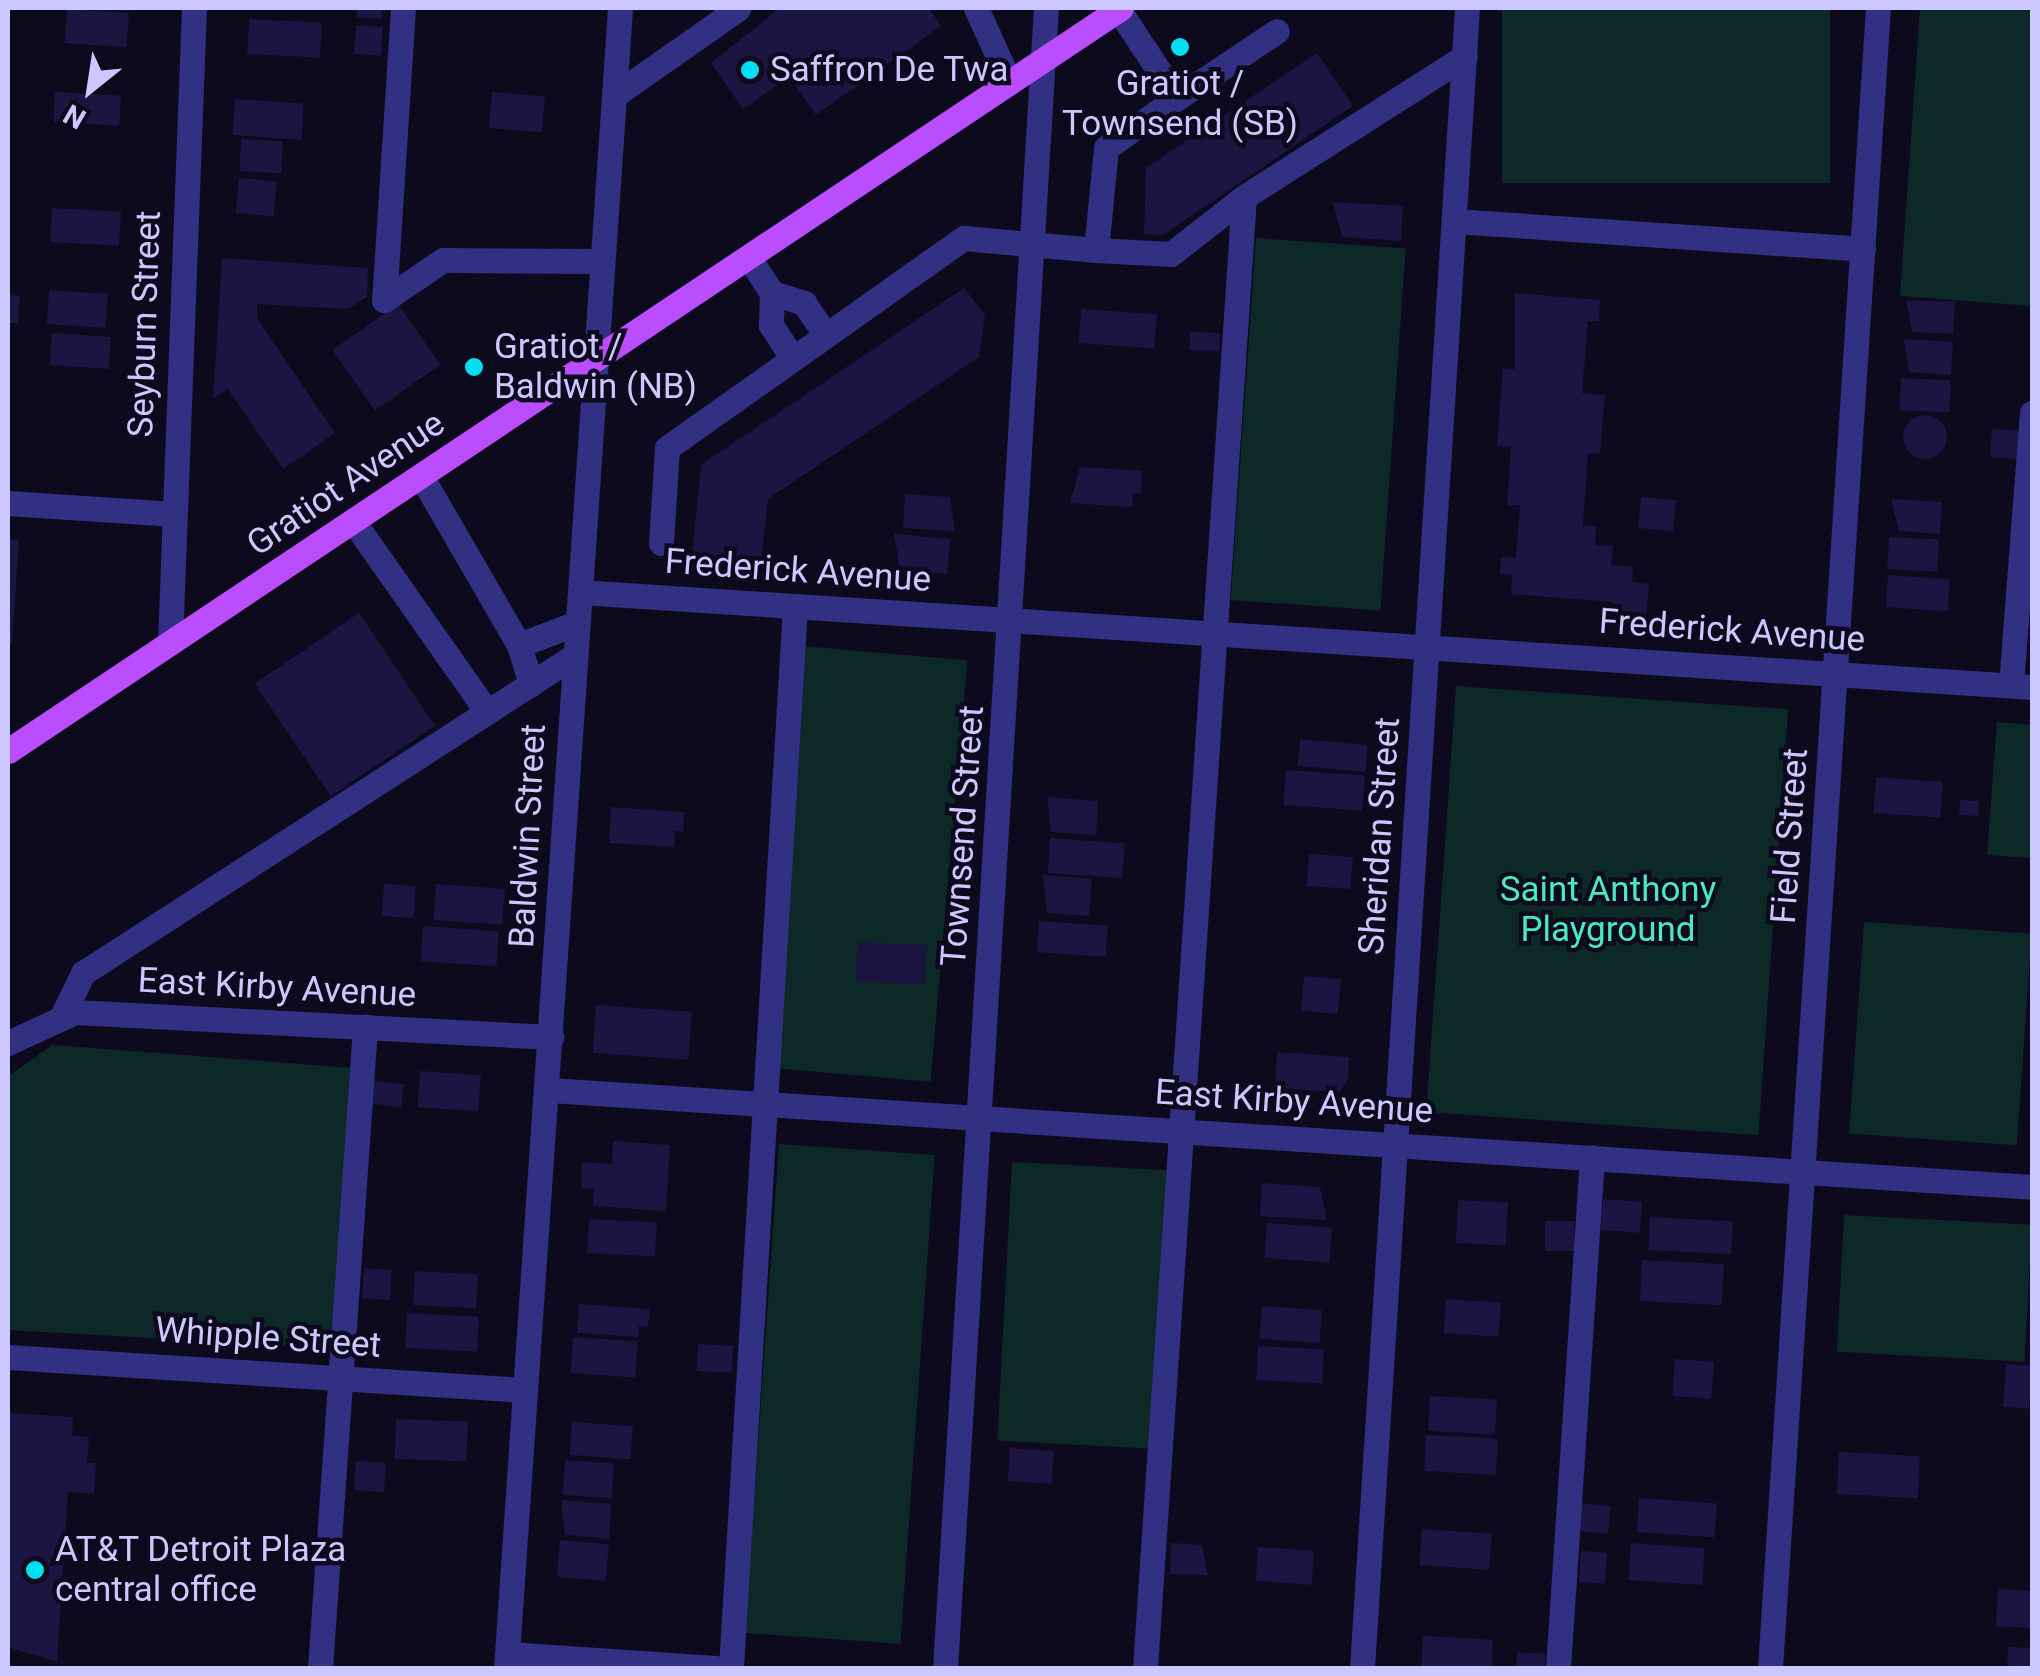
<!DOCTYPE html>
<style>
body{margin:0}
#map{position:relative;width:2040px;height:1676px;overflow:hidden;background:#0d0a1e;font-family:Roboto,sans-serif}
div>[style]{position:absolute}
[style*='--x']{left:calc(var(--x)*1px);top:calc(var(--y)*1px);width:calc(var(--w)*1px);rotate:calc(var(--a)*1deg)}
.green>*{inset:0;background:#0c2927;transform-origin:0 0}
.building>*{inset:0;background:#1c1441;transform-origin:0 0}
.round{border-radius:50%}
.minor>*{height:25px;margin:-12.5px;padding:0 12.5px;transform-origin:12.5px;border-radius:12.5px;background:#313082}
.major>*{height:25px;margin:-12.5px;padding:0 12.5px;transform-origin:12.5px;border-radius:12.5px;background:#ba4eff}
.dots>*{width:28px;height:28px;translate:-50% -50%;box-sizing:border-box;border:5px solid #0d0a1e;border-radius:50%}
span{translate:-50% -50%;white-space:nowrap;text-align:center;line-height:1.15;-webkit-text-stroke:9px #0d0a1e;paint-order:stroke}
.poi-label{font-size:35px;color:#cdc7ff}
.left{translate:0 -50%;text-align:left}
.street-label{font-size:35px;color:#cdc7ff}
.park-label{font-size:35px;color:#48eabf}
.frame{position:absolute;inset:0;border:10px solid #cdc7ff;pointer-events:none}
.north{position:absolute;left:40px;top:40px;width:100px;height:100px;-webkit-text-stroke:8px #0d0a1e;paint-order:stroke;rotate:210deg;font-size:28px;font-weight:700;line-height:40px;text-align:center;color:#cdc7ff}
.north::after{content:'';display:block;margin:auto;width:35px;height:45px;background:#cdc7ff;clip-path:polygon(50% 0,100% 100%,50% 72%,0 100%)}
</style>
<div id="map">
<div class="green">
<i style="left:1502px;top:8px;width:328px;height:175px"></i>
<i style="clip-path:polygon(1920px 8px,2032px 8px,2032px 306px,1900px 296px)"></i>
<i style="left:1256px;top:238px;width:150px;height:363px;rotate:4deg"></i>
<i style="left:803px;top:646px;width:165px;height:423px;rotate:5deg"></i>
<i style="left:1456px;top:686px;width:333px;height:427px;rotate:4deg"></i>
<i style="clip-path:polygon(1997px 722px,2032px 725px,2032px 858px,1987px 855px)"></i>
<i style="left:1864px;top:922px;width:168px;height:212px;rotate:4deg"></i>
<i style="clip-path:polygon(53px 1045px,353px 1068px,331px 1348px,8px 1330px,8px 1076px)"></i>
<i style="left:779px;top:1144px;width:156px;height:490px;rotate:4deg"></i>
<i style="left:1012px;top:1162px;width:161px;height:279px;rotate:3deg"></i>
<i style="left:1844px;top:1215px;width:188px;height:137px;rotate:3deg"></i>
</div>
<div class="building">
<i style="clip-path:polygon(357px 8px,382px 8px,381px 19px,357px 17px)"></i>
<i style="clip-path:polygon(780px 8px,929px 8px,941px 26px,816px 115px,789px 77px,743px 109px,711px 63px)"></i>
<i style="left:67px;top:9px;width:62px;height:34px;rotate:4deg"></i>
<i style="left:249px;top:19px;width:73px;height:35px;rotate:3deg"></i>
<i style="left:356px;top:25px;width:27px;height:29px;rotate:4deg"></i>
<i style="clip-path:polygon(1317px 53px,1353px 106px,1163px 235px,1144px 234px,1146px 168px)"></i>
<i style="left:55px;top:92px;width:66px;height:30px;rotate:3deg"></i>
<i style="left:492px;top:92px;width:53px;height:36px;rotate:5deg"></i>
<i style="left:235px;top:99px;width:69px;height:36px;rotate:4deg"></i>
<i style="left:241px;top:139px;width:42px;height:32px;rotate:3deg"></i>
<i style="left:239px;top:178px;width:38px;height:35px;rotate:5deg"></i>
<i style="clip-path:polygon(1333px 202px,1403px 206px,1401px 241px,1342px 237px)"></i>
<i style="left:52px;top:208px;width:69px;height:34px;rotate:3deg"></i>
<i style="clip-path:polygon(222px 258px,368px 268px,367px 297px,348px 309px,257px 304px,257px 318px,335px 433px,283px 469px,227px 388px,213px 399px)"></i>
<i style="clip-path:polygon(964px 288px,985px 315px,979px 357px,768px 499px,761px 561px,692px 556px,701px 465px)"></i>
<i style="left:49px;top:290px;width:59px;height:34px;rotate:4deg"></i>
<i style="clip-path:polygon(1515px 293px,1600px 300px,1599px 321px,1588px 321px,1582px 393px,1605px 395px,1600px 454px,1588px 453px,1583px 525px,1596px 527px,1595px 545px,1613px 546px,1611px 565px,1633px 567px,1632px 582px,1649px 584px,1646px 621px,1610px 618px,1612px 602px,1511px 594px,1512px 575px,1500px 574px,1501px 557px,1516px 558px,1520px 505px,1507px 505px,1511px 447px,1497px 446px,1503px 368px,1515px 369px)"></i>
<i style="clip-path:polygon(8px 295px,20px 296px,18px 323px,8px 323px)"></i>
<i style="clip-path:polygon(1906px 300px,1955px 302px,1953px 334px,1912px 332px)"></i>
<i style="left:398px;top:304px;width:74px;height:80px;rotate:55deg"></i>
<i style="left:1081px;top:309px;width:76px;height:34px;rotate:4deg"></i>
<i style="left:1190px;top:332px;width:30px;height:18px;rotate:2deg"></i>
<i style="left:52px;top:333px;width:59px;height:32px;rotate:4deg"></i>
<i style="clip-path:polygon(1904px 339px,1953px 342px,1951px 375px,1909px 372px)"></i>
<i style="left:1901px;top:378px;width:50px;height:32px;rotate:3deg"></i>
<i class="round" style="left:1903px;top:415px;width:44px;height:44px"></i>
<i style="left:1992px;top:429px;width:32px;height:28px;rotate:4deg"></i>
<i style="clip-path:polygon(1080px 467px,1142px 471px,1141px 494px,1133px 493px,1132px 507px,1070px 503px)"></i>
<i style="clip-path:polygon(905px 494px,950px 497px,955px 531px,903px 528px)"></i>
<i style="left:1641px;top:497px;width:35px;height:31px;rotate:5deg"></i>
<i style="clip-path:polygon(1891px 499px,1942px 502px,1940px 534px,1899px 531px)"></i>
<i style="clip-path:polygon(894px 534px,950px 539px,947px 574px,900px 569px)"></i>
<i style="left:1889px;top:537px;width:50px;height:32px;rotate:3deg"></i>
<i style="clip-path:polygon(8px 539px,19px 540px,12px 642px,8px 642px)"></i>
<i style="left:1888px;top:575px;width:62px;height:32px;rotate:4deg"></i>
<i style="left:359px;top:613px;width:136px;height:126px;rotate:56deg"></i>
<i style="left:1300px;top:739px;width:68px;height:27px;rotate:5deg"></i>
<i style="left:1286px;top:770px;width:79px;height:35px;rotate:4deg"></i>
<i style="left:1876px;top:777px;width:67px;height:36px;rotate:4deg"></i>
<i style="clip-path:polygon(1047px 797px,1098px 801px,1096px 835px,1051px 832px)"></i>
<i style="left:1960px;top:800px;width:19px;height:15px;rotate:3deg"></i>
<i style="clip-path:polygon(611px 807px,684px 812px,683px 832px,675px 831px,674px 847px,609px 843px)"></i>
<i style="left:1050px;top:838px;width:75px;height:35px;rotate:4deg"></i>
<i style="left:1309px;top:854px;width:44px;height:32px;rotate:4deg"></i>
<i style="clip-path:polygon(1043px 875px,1092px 879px,1089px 916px,1047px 913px)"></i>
<i style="left:384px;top:884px;width:32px;height:32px;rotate:4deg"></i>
<i style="left:436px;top:884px;width:69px;height:36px;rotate:4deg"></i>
<i style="left:1039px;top:921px;width:69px;height:31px;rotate:4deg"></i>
<i style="left:423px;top:926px;width:76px;height:35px;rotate:4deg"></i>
<i style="left:858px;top:942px;width:69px;height:39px;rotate:3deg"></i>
<i style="left:1304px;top:976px;width:37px;height:35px;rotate:5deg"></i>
<i style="left:596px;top:1005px;width:96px;height:48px;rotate:4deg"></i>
<i style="clip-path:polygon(1277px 1052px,1349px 1057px,1348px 1080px,1339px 1092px,1275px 1088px)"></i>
<i style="left:420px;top:1071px;width:61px;height:36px;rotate:4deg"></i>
<i style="left:373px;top:1081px;width:31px;height:23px;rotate:6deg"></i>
<i style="clip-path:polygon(613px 1141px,670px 1145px,666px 1211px,593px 1206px,594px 1189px,581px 1188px,582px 1162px,612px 1164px)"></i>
<i style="clip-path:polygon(1262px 1183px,1320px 1187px,1327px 1220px,1260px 1216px)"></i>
<i style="left:1603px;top:1199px;width:39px;height:31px;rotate:4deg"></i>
<i style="left:1458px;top:1200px;width:50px;height:43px;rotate:3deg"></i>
<i style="left:1650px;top:1217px;width:83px;height:33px;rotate:3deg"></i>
<i style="left:589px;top:1219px;width:68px;height:34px;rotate:3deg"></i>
<i style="left:1545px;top:1221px;width:29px;height:30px"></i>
<i style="left:1267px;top:1223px;width:65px;height:35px;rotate:4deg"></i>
<i style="left:1642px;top:1260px;width:82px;height:41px;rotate:3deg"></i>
<i style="left:364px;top:1268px;width:28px;height:30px;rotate:4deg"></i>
<i style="left:415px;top:1271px;width:63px;height:34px;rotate:3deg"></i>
<i style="left:1446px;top:1299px;width:55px;height:34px;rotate:4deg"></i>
<i style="clip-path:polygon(579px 1304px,650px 1309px,648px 1327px,639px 1326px,638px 1337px,577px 1333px)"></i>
<i style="left:1262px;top:1306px;width:60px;height:33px;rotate:4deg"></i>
<i style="left:407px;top:1313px;width:72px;height:35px;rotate:3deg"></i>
<i style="left:573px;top:1337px;width:65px;height:36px;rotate:4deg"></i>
<i style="left:698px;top:1344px;width:35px;height:27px;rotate:3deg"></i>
<i style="left:1258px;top:1346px;width:66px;height:34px;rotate:3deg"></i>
<i style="left:1675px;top:1359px;width:39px;height:37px;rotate:4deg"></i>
<i style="left:2006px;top:1364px;width:26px;height:43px;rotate:4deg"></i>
<i style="left:1430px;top:1396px;width:67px;height:35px;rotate:3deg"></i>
<i style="clip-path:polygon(8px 1413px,73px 1417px,72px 1436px,89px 1437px,87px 1463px,96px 1463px,94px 1494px,68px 1492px,57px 1662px,8px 1647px)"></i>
<i style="left:396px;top:1419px;width:72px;height:40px;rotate:2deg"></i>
<i style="left:572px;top:1422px;width:61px;height:33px;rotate:4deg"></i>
<i style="left:1426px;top:1435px;width:72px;height:36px;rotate:3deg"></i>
<i style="left:1010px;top:1448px;width:44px;height:33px;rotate:4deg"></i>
<i style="left:1839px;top:1452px;width:81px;height:42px;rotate:3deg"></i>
<i style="left:565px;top:1460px;width:49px;height:35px;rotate:4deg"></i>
<i style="left:356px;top:1461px;width:30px;height:29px;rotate:4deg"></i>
<i style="left:1639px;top:1498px;width:78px;height:34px;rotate:4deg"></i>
<i style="clip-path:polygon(561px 1500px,611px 1504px,609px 1539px,565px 1535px)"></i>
<i style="left:1582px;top:1503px;width:29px;height:28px;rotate:6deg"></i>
<i style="left:1422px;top:1529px;width:70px;height:36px;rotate:4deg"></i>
<i style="left:560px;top:1540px;width:49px;height:37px;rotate:5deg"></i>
<i style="clip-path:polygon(1171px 1543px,1202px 1545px,1208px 1575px,1170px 1574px)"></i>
<i style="left:1631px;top:1543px;width:74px;height:37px;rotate:4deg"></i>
<i style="left:1258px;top:1547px;width:56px;height:34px;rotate:4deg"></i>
<i style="left:1581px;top:1551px;width:26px;height:31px;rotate:4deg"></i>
<i style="left:1998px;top:1589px;width:34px;height:37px;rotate:3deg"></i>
<i style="left:1423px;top:1636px;width:70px;height:32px;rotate:3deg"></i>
<i style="left:2008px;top:1647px;width:24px;height:21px;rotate:2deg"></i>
<i style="left:1517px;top:1652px;width:29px;height:16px;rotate:4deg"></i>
</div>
<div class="minor">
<i style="--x:403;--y:8;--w:293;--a:93.7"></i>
<i style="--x:384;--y:300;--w:71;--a:-34.1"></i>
<i style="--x:443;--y:260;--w:157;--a:0.4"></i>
<i style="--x:976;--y:8;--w:82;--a:65.6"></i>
<i style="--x:615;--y:95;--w:151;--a:-35.1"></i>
<i style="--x:1177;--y:98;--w:120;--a:-33.8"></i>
<i style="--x:1455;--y:221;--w:409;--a:3.9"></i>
<i style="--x:1096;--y:250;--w:75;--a:3.1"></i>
<i style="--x:1171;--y:254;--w:93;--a:-38"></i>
<i style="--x:749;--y:258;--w:42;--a:56.7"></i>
<i style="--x:772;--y:293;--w:32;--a:92"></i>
<i style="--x:771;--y:325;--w:38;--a:57"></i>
<i style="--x:772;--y:293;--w:34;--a:17"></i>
<i style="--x:804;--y:303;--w:37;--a:56"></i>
<i style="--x:421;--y:476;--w:195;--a:59.9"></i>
<i style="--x:519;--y:645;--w:41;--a:72.9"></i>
<i style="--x:8;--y:503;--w:167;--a:3.8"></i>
<i style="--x:353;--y:521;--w:233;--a:54.9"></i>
<i style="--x:661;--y:543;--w:95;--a:-86.4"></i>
<i style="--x:667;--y:448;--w:364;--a:-35.3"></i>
<i style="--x:964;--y:238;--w:133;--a:5.2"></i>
<i style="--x:1096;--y:250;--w:102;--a:-84.4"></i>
<i style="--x:1106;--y:148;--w:87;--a:-35.2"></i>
<i style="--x:1177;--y:98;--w:107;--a:-123.5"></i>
<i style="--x:580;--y:592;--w:1455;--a:3.74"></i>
<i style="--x:170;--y:643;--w:635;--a:-87.84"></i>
<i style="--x:519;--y:645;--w:62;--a:-20.8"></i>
<i style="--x:2011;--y:685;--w:273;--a:-85.6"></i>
<i style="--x:63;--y:1014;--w:46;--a:-64"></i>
<i style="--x:83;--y:973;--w:584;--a:-32.85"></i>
<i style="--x:8;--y:1043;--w:74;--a:-24.8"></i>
<i style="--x:75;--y:1012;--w:477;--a:3"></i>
<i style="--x:550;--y:1090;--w:1485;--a:3.74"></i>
<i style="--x:8;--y:1357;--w:517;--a:3.66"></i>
<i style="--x:507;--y:1654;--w:209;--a:3.8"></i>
<i style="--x:320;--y:1668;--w:643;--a:-85.98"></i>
<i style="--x:506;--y:1668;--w:1664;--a:-86.07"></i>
<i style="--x:731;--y:1668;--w:1064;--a:-86.55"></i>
<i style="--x:945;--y:1668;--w:1663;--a:-86.52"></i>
<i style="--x:1145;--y:1668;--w:1474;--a:-86.15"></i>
<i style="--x:1244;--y:197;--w:262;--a:-32.5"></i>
<i style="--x:1362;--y:1668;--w:1663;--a:-86.38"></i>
<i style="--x:1558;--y:1668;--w:512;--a:-86.19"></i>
<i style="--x:1770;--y:1668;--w:1664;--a:-86.28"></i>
</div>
<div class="major">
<i style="--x:8;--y:751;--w:1338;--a:-33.73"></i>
</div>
<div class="dots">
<i style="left:1180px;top:47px;background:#00dff2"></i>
<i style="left:750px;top:70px;background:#00dff2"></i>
<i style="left:474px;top:367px;background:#00dff2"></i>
<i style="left:35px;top:1570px;background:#00dff2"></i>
</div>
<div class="poi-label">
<span class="left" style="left:770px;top:70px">Saffron De Twa</span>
<span style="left:1180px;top:104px">Gratiot /<br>Townsend (SB)</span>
<span class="left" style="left:494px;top:367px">Gratiot /<br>Baldwin (NB)</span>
<span class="left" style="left:55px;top:1570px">AT&amp;T Detroit Plaza<br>central office</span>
</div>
<div class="street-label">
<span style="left:145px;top:324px;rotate:-88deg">Seyburn Street</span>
<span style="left:346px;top:484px;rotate:-34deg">Gratiot Avenue</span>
<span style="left:798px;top:571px;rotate:4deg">Frederick Avenue</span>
<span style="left:1732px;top:631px;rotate:4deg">Frederick Avenue</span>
<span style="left:528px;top:836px;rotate:-87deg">Baldwin Street</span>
<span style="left:963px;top:836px;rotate:-86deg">Townsend Street</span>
<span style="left:1380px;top:836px;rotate:-86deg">Sheridan Street</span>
<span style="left:1790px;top:836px;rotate:-86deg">Field Street</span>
<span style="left:277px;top:988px;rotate:3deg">East Kirby Avenue</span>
<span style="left:1294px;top:1102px;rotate:4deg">East Kirby Avenue</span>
<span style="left:268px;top:1338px;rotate:4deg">Whipple Street</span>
</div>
<div class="park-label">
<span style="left:1608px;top:910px">Saint Anthony<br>Playground</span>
</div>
<div class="frame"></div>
<div class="north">N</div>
</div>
